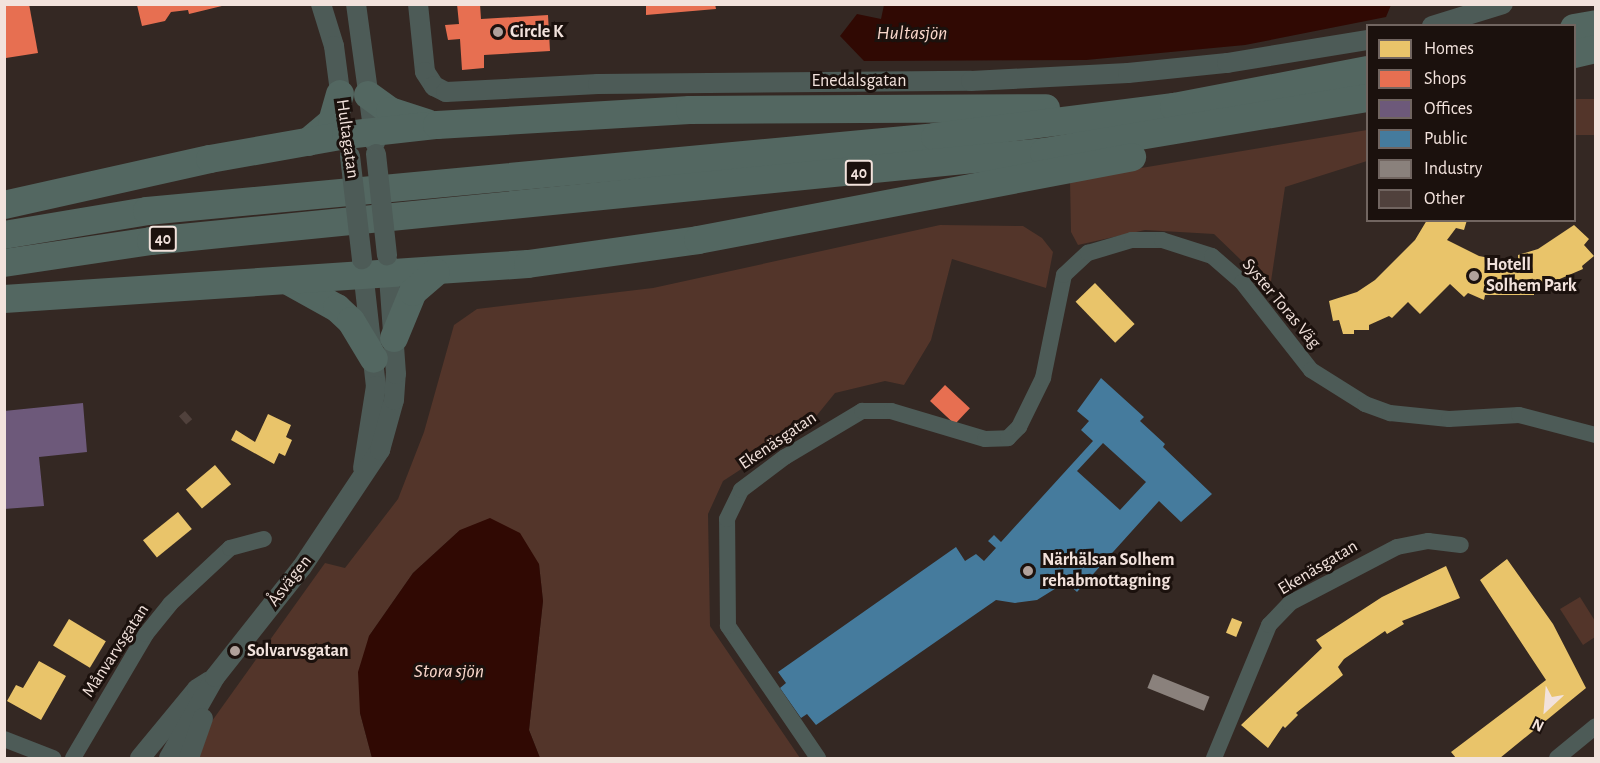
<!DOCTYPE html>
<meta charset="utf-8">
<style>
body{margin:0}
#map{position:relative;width:1600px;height:763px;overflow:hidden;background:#342823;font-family:"Alegreya Sans",sans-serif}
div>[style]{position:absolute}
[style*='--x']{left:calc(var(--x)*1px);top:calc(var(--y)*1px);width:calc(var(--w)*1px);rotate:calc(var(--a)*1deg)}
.green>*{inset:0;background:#53352a;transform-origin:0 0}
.water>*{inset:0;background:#300903}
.homes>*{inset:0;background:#e9c46a;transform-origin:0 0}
.shops>*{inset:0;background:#e76f51;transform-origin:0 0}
.offices>*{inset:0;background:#6d597a}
.public>*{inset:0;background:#457b9d}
.industry>*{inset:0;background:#8a817c;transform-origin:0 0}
.building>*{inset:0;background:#50413c;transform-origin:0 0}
.minor>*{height:16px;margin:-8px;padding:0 8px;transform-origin:8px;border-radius:8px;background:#4d5b57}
.tertiary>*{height:20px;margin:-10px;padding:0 10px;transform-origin:10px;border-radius:10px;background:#4d5b57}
.motorway>*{height:28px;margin:-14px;padding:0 14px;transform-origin:14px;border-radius:14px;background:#536761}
.tertiary-bridge>*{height:20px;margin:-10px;padding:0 10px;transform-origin:10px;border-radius:10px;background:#4d5b57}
.dots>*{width:16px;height:16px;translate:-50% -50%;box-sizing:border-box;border:3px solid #1b110d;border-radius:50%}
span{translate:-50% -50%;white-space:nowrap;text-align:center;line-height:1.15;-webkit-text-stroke:6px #1b110d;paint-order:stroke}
.shield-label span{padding:2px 4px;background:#1b110d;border:2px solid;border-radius:4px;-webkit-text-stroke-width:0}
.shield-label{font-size:16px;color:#f2e2dc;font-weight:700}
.poi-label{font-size:18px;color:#f2e2dc;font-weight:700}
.left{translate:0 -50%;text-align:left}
.street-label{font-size:18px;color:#f2e2dc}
.water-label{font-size:20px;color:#fad8cc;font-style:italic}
.frame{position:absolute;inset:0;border:6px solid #f2e2dc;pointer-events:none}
.legend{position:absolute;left:1366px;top:24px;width:210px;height:198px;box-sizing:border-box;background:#1b110d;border:2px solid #716560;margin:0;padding:8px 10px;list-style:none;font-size:18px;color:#f2e2dc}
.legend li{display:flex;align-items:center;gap:12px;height:30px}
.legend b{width:30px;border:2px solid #716560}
.north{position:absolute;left:1516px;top:679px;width:60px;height:60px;-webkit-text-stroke:4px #1b110d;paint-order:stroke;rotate:206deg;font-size:16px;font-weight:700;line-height:24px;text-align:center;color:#f2e2dc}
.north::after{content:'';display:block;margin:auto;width:21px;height:27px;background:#f2e2dc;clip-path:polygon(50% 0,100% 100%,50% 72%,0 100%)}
</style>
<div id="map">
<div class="green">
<i style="left:1595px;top:99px;width:36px;height:20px;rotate:90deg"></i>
<i style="clip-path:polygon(1367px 130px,1367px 161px,1285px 187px,1270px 288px,1214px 234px,1145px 230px,1078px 245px,1071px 232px,1070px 180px)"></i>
<i style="clip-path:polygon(940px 225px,1023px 226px,1042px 238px,1053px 252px,1046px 288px,952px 259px,931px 340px,904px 385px,885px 381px,835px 393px,809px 425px,723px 481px,708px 514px,710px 626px,800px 758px,540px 758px,529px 730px,543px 601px,539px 564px,460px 530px,413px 573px,369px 636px,360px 713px,372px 758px,199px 758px,212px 721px,325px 563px,345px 568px,398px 499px,424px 432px,454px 325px,477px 309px,653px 288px)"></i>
<i style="clip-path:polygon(1580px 597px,1595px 621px,1595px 637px,1583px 645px,1560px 609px)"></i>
</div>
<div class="water">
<i style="clip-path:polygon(884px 5px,884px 4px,1391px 5px,1386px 17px,1245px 45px,1086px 60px,864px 61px,840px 36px,857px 14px,881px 19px)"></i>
<i style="clip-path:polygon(490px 518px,520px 533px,539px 564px,543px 601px,529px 730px,540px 758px,372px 758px,360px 713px,358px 672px,369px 636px,413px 573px,460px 530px)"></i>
</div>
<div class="homes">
<i style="clip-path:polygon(1427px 220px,1467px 220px,1464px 230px,1456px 228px,1447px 240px,1479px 256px,1500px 260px,1518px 259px,1518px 255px,1538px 249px,1574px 225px,1589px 239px,1584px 245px,1594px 256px,1582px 266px,1583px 269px,1534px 290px,1534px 295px,1485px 295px,1484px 300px,1468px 293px,1464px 297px,1450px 284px,1420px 314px,1408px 302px,1392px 318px,1389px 316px,1369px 325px,1369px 330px,1354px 330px,1354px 334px,1343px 334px,1339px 320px,1333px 321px,1329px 301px,1357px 292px,1375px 280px,1415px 240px)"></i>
<i style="left:1095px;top:283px;width:57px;height:27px;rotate:46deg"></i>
<i style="clip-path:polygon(268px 414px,291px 425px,286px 437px,292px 440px,285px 456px,279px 453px,274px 464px,231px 440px,236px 430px,255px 442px)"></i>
<i style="left:215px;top:465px;width:25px;height:38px;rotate:50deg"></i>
<i style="left:178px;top:512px;width:22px;height:45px;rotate:51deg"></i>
<i style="clip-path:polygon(1507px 559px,1553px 624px,1586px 688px,1500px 758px,1456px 758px,1451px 752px,1546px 680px,1480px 580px)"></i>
<i style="clip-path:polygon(1446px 566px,1460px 598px,1402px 621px,1404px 624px,1387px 634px,1385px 631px,1344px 659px,1338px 667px,1343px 675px,1296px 713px,1298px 715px,1285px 728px,1283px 726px,1268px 748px,1241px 725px,1322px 648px,1316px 640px,1382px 597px)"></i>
<i style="left:1232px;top:618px;width:11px;height:16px;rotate:22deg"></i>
<i style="left:69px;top:619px;width:43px;height:31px;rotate:31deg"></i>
<i style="clip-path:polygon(39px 661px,66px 676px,41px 720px,7px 701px,16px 685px,23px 688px)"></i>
</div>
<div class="shops">
<i style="clip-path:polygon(4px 4px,29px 4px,38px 53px,6px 58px)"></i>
<i style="clip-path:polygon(457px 4px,480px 4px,481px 19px,548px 15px,550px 51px,484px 55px,484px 68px,462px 70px,460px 39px,448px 40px,445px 25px,459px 24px)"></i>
<i style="clip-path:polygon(646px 4px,715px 4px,716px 9px,646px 15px)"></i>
<i style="clip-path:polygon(137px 5px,226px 5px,189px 14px,188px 10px,171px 12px,165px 21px,142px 26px)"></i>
<i style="left:945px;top:385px;width:34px;height:22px;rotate:43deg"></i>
</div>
<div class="offices">
<i style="clip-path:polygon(83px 403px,87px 452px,39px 457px,44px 506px,4px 509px,4px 411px)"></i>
</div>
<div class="public">
<i style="clip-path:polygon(evenodd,1101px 378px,1144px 417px,1140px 421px,1165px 444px,1163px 447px,1212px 494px,1181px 522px,1159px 501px,1077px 592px,1066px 582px,1037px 600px,1015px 603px,996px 600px,816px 725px,807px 714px,801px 718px,780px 688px,786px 683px,778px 672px,956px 547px,965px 561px,976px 554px,984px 561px,996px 548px,988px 541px,994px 535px,1001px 542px,1093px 441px,1081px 430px,1089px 421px,1077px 411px,1101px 378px,1103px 443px,1146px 482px,1120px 510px,1077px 471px,1103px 443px)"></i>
</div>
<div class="industry">
<i style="left:1153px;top:674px;width:61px;height:15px;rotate:22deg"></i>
</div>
<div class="building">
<i style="left:185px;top:411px;width:11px;height:8px;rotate:49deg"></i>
</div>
<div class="minor">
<i style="--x:4;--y:739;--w:53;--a:21.2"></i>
<i style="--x:73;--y:758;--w:144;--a:-59.5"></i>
<i style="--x:146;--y:634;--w:38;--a:-51"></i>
<i style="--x:170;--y:604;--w:82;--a:-43"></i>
<i style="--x:230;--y:548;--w:35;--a:-15"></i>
<i style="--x:818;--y:758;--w:160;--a:-124.3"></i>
<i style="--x:728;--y:626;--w:107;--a:-90.5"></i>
<i style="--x:727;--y:519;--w:32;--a:-64"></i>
<i style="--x:741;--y:490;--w:55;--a:-36.9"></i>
<i style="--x:785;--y:457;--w:90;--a:-30.9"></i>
<i style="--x:862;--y:411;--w:29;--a:0"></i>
<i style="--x:891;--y:411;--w:98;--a:16.6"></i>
<i style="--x:985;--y:439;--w:23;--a:-2"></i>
<i style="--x:1008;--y:438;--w:16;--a:-45"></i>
<i style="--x:1019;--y:427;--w:55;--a:-63.9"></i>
<i style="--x:1043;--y:378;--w:105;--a:-78.5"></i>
<i style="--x:1064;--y:275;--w:33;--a:-43"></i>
<i style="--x:1088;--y:253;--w:46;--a:-16.5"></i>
<i style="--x:1132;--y:240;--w:30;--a:0"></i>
<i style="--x:1162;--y:240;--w:52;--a:17.7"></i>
<i style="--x:1212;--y:256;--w:40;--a:41"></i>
<i style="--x:1242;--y:282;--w:112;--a:51.9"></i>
<i style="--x:1311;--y:370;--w:64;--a:32.2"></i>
<i style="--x:1365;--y:404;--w:27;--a:20"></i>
<i style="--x:1390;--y:413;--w:59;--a:5.8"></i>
<i style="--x:1449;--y:419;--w:70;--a:-3.3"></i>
<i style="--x:1519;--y:415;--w:80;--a:14.6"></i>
<i style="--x:1214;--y:758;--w:144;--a:-67.5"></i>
<i style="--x:1269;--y:625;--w:30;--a:-46"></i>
<i style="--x:1290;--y:603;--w:121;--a:-27.6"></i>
<i style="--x:1397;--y:547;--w:32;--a:-11"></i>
<i style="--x:1428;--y:541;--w:33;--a:7"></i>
<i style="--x:1557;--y:758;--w:50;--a:-39.4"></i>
</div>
<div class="tertiary">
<i style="--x:321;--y:4;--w:44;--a:72.8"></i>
<i style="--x:334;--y:46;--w:62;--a:82.5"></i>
<i style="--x:356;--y:4;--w:140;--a:82.2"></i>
<i style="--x:418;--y:4;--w:68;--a:84.1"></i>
<i style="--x:425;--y:72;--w:17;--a:57"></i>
<i style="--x:434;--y:86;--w:13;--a:27"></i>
<i style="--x:446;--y:92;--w:152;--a:-3"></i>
<i style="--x:598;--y:84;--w:373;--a:-0.5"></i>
<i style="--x:971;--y:81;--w:157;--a:-2.9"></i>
<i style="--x:1128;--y:73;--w:100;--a:-5.8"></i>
<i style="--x:1227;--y:63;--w:143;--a:-9.3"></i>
<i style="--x:1432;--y:26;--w:74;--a:-17.2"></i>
<i style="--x:362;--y:262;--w:125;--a:83.6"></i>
<i style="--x:376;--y:386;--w:83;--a:99"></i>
<i style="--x:140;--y:758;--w:89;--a:-50.4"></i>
<i style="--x:197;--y:689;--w:15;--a:-32"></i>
<i style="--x:169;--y:758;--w:93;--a:-60.4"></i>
<i style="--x:215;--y:677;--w:140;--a:-51.7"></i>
<i style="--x:302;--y:567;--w:141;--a:-56.3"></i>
<i style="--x:380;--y:450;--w:52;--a:-74.4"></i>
<i style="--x:394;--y:400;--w:26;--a:-86"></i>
<i style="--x:396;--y:374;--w:111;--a:-94.1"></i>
<i style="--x:189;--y:758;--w:42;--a:-70.7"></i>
</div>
<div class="motorway">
<i style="--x:1574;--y:28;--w:22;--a:-10"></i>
<i style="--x:1574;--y:54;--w:23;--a:-13"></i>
<i style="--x:368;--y:95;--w:27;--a:36"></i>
<i style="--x:390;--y:111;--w:39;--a:18"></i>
<i style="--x:308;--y:142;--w:31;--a:-40"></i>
<i style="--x:332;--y:122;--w:29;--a:-74"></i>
<i style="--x:4;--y:205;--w:211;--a:-12.6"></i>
<i style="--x:210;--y:159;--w:138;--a:-10"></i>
<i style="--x:346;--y:135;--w:92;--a:-6.3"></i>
<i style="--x:437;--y:125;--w:253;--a:-3.4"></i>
<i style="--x:690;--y:110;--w:356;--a:-0.3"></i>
<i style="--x:4;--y:235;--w:145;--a:-9.5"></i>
<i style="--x:147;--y:211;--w:791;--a:-5.36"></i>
<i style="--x:935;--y:137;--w:241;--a:-7.2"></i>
<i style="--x:1174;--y:107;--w:197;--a:-10.8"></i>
<i style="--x:4;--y:263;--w:149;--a:-8.5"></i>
<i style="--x:151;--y:241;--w:897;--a:-5.69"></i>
<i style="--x:1044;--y:152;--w:328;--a:-9.5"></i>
<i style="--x:290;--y:282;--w:54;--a:29"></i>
<i style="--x:337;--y:308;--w:19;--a:43"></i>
<i style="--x:351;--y:321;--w:44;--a:58.8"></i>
<i style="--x:4;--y:299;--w:525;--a:-3.82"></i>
<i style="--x:528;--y:264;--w:172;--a:-8"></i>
<i style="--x:698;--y:240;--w:442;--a:-10.8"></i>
<i style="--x:394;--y:338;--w:50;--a:-67.6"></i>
<i style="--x:413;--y:292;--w:30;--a:-41"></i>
</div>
<div class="tertiary-bridge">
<i style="--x:376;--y:154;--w:102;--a:83.8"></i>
<i style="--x:350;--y:156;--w:104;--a:83.4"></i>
</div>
<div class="dots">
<i style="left:498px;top:32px;background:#b0a19b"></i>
<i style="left:1474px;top:276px;background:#b0a19b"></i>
<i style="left:1028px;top:571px;background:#b0a19b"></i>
<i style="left:235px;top:651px;background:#b0a19b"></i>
</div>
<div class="shield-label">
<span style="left:859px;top:173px">40</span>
<span style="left:163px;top:239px">40</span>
</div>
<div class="poi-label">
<span class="left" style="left:510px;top:32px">Circle K</span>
<span class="left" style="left:1486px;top:276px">Hotell<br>Solhem Park</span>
<span class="left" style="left:1042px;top:571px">Närhälsan Solhem<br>rehabmottagning</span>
<span class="left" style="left:247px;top:651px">Solvarvsgatan</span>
</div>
<div class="street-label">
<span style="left:859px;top:81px">Enedalsgatan</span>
<span style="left:347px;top:139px;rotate:82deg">Hultagatan</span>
<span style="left:1281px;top:304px;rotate:50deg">Syster Toras Väg</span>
<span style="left:778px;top:441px;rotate:-34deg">Ekenäsgatan</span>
<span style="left:1318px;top:568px;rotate:-31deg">Ekenäsgatan</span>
<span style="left:290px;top:581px;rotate:-52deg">Åsvägen</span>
<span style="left:116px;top:651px;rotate:-57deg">Månvarvsgatan</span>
</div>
<div class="water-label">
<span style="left:912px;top:33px">Hultasjön</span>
<span style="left:449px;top:671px">Stora sjön</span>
</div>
<div class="frame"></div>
<ul class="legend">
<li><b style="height:16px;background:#e9c46a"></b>Homes</li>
<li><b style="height:16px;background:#e76f51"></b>Shops</li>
<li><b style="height:16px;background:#6d597a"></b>Offices</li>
<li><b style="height:16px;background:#457b9d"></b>Public</li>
<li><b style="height:16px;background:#8a817c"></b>Industry</li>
<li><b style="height:16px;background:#50413c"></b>Other</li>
</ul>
<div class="north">N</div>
</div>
